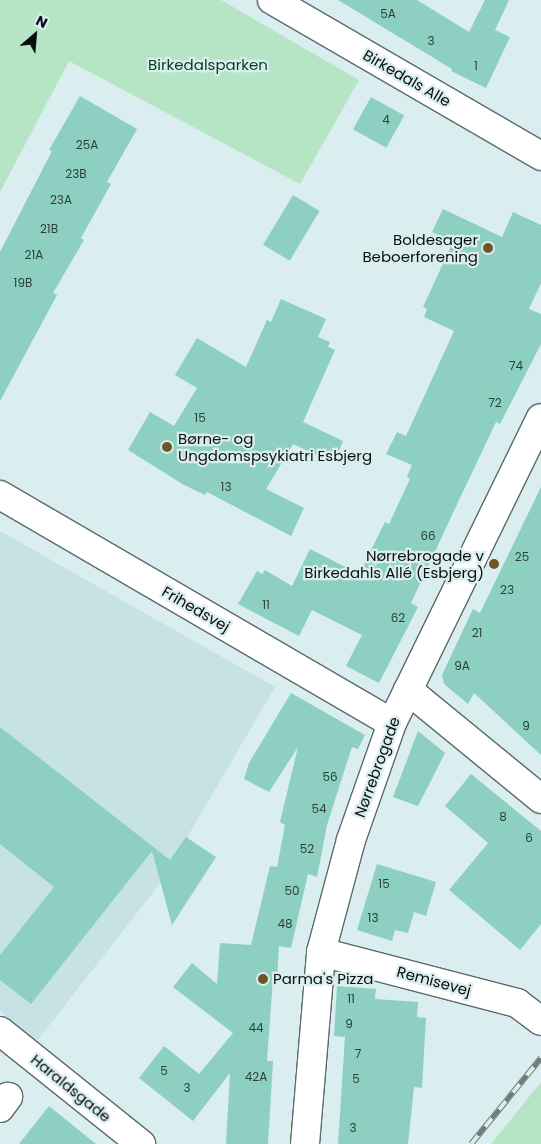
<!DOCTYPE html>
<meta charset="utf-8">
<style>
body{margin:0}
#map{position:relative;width:541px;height:1144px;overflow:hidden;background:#daedef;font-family:Poppins,sans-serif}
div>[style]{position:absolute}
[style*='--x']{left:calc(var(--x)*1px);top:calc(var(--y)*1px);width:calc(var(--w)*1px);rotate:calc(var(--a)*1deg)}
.built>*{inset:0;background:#c7e2e5}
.green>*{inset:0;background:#b5e5c5}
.building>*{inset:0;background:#8dd0c2;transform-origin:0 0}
.roads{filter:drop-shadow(1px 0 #5a6a6b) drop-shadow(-1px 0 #5a6a6b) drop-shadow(0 1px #5a6a6b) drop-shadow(0 -1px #5a6a6b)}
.minor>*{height:28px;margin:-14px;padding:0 14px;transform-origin:14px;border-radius:14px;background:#fff}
.tertiary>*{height:28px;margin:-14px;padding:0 14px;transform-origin:14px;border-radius:14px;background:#fff}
.rail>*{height:5.5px;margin-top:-2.75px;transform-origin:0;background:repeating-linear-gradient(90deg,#daedef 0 11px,#6e7b7c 0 22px);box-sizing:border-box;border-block:1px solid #6e7b7c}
.dots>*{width:14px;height:14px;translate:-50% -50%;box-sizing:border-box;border:2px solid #daedef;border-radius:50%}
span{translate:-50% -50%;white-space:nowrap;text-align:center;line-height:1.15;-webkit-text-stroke:4.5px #daedef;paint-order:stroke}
.number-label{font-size:12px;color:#2b403d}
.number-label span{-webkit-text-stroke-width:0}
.park-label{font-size:15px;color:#024324}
.street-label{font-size:15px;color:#0a1011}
.poi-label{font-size:15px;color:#0a1011}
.right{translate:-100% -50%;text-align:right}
.left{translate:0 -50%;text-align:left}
.north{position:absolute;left:10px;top:10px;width:50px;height:50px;-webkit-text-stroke:4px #daedef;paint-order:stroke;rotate:27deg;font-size:14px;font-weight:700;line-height:20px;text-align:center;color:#0a1011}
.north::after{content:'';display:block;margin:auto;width:18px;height:22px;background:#0a1011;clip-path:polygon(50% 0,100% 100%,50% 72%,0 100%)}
</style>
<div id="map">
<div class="built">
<i style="clip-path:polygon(0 531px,275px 687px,161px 882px,37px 1041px,0 1011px)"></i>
</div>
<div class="green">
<i style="clip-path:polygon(0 0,221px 0,359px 80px,300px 184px,69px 61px,0 192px)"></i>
<i style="clip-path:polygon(541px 1082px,541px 1144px,491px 1144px)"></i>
</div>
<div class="building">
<i style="clip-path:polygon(338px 0,417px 0,469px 32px,485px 0,509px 0,495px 30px,510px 37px,486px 88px,451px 71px,452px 69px)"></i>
<i style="clip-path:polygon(80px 96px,137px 129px,107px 182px,111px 184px,81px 238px,84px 240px,53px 293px,57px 295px,0 401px,0 252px,52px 151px,49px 150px)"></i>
<i style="left:371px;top:97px;width:38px;height:37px;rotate:29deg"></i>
<i style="left:293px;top:195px;width:31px;height:58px;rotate:31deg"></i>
<i style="clip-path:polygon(443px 209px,502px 237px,513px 212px,541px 225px,541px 283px,529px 309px,541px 314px,541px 344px,500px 424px,496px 422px,452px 515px,411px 603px,418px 607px,379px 683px,346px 666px,362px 635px,312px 610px,299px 636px,238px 604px,257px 571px,262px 574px,265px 570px,292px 586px,310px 549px,359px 574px,385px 522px,389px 524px,410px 479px,407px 477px,412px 465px,386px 454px,397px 432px,406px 436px,454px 331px,424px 317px,427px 309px,423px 307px,453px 242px,432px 232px)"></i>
<i style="clip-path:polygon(281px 299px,326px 319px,318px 337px,330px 342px,328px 347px,335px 350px,303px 422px,343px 441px,334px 463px,293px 444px,266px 489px,304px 508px,291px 536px,207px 492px,205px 495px,184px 485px,128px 450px,150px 412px,174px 426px,197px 388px,175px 375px,197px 338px,246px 367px,267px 320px,271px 322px)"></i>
<i style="clip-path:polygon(541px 487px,541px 755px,474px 693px,468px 704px,444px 684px,442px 675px,473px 609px,480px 613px)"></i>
<i style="clip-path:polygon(291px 693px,365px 735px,358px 749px,352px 747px,327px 825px,317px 877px,308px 874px,291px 948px,279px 946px,277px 978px,273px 978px,267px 1061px,273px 1061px,268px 1144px,226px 1144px,230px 1073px,193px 1121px,139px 1078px,164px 1046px,199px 1074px,233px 1033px,173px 987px,192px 963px,217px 984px,220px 943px,251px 945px,270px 866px,277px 867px,285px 825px,280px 822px,298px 747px,269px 792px,244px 779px,249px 763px)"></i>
<i style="clip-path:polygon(0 727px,170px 860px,186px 837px,216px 857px,172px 925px,152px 851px,31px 1004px,0 980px,0 955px,54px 887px,0 844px)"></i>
<i style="clip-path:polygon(418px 731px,445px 753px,418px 806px,393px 797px)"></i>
<i style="clip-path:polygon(471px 774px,541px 831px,541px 924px,520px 950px,449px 890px,488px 843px,445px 806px)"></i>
<i style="clip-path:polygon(377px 864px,436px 882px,426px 916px,414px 912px,408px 933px,395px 930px,392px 941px,357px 930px)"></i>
<i style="clip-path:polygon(337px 986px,376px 989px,375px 999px,418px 1002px,417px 1017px,426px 1018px,422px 1088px,414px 1087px,408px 1144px,338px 1144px,345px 1037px,334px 1036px)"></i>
<i style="clip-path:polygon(49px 1106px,96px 1144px,19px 1144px)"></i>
</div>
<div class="roads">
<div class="minor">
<i style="--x:272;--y:0;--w:311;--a:30.1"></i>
<i style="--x:0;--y:495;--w:453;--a:30.2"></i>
<i style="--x:408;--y:690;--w:172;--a:39.3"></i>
<i style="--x:321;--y:952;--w:203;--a:14.6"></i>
<i style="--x:517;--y:1003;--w:30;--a:37"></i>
<i style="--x:0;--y:1031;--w:181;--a:38.7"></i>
<i style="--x:0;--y:1108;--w:14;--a:-54"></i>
</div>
<div class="tertiary">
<i style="--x:305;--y:1144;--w:193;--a:-85.2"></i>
<i style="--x:321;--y:952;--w:116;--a:-75"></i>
<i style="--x:351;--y:840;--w:124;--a:-70.7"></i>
<i style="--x:392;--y:723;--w:339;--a:-64"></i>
</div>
</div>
<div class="rail">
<i style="--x:471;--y:1144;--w:111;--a:-50.9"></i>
</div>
<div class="dots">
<i style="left:488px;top:248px;background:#6d5626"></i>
<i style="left:167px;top:447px;background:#6d5626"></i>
<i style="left:494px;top:564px;background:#6d5626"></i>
<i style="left:263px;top:979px;background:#6d5626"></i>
</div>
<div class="number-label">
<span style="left:388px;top:14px">5A</span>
<span style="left:431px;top:41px">3</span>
<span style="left:476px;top:66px">1</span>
<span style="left:386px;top:120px">4</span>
<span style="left:87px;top:145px">25A</span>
<span style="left:76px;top:174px">23B</span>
<span style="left:61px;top:200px">23A</span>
<span style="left:49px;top:229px">21B</span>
<span style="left:34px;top:255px">21A</span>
<span style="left:23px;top:283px">19B</span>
<span style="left:516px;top:366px">74</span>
<span style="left:495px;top:403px">72</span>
<span style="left:200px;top:418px">15</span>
<span style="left:226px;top:487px">13</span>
<span style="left:428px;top:536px">66</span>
<span style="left:522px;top:557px">25</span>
<span style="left:507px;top:590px">23</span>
<span style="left:266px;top:605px">11</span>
<span style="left:398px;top:618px">62</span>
<span style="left:477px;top:633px">21</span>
<span style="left:462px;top:666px">9A</span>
<span style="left:526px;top:726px">9</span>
<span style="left:330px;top:777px">56</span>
<span style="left:319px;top:809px">54</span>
<span style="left:503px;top:817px">8</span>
<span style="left:529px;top:838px">6</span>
<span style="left:307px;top:849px">52</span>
<span style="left:384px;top:884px">15</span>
<span style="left:292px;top:891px">50</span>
<span style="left:373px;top:918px">13</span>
<span style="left:285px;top:924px">48</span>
<span style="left:351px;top:999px">11</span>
<span style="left:349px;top:1024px">9</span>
<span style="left:256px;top:1028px">44</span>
<span style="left:358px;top:1054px">7</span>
<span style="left:164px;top:1071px">5</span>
<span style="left:256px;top:1077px">42A</span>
<span style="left:356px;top:1079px">5</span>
<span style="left:187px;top:1088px">3</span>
<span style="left:353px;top:1128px">3</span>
</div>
<div class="park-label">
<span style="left:208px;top:65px">Birkedalsparken</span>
</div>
<div class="street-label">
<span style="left:407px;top:78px;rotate:30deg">Birkedals Alle</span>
<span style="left:196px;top:609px;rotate:30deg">Frihedsvej</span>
<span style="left:377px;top:767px;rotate:-70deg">Nørrebrogade</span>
<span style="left:434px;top:981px;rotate:15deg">Remisevej</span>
<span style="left:71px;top:1088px;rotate:39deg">Haraldsgade</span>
</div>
<div class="poi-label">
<span class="right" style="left:478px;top:248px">Boldesager<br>Beboerforening</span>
<span class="left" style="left:178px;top:447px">Børne- og<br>Ungdomspsykiatri Esbjerg</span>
<span class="right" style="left:484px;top:564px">Nørrebrogade v<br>Birkedahls Allé (Esbjerg)</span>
<span class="left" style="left:273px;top:979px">Parma's Pizza</span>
</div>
<div class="north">N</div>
</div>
